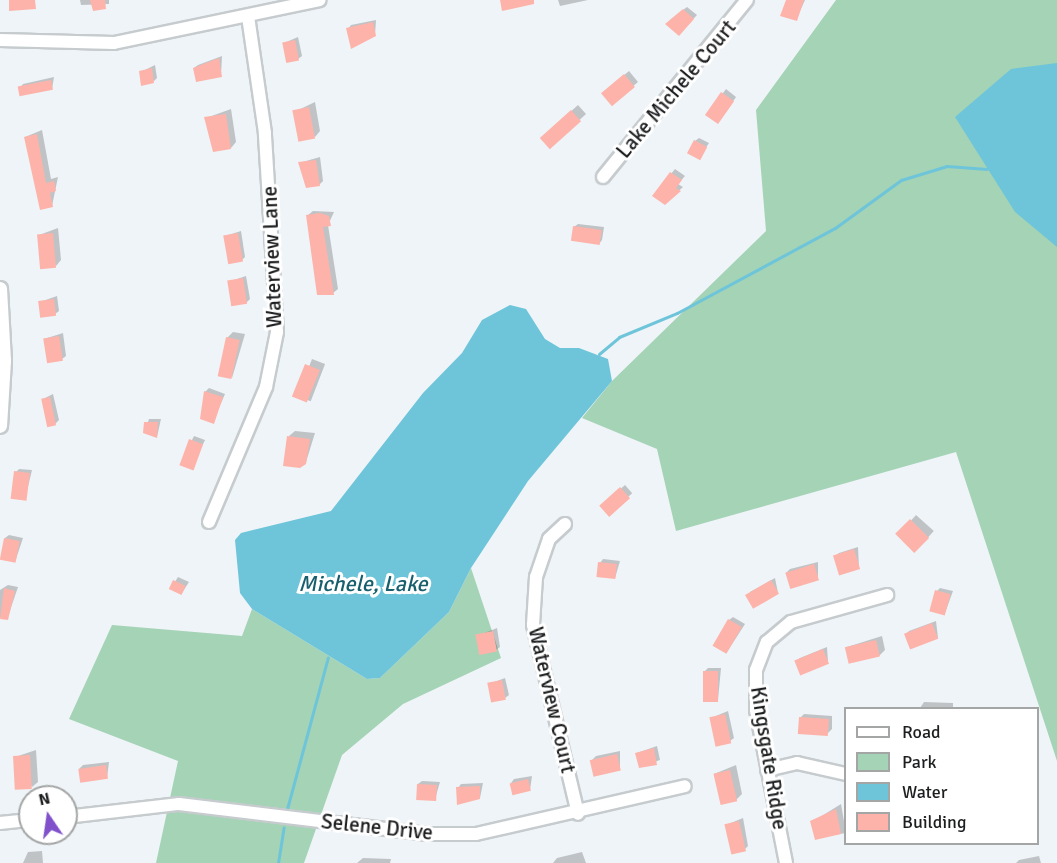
<!DOCTYPE html>
<style>
body{margin:0}
#map{position:relative;width:1057px;height:863px;overflow:hidden;background:#eff4f8;font-family:Signika,sans-serif}
div>[style]{position:absolute}
[style*='--x']{left:calc(var(--x)*1px);top:calc(var(--y)*1px);width:calc(var(--w)*1px);rotate:calc(var(--a)*1deg)}
.green>*{inset:0;background:#a4d3b6}
.water>*{inset:0;background:#6ec5da}
.shadow>*{inset:0;background:#0003;transform-origin:0 0}
.stream>*{height:3px;margin:-1.5px;padding:0 1.5px;transform-origin:1.5px;border-radius:1.5px;background:#6ec5da}
.building>*{inset:0;background:#fdb3a9;transform-origin:0 0}
.roads{filter:drop-shadow(2px 0 #c6cbce) drop-shadow(-2px 0 #c6cbce) drop-shadow(0 2px #c6cbce) drop-shadow(0 -2px #c6cbce)}
.minor>*{height:12px;margin:-6px;padding:0 6px;transform-origin:6px;border-radius:6px;background:#fff}
.tertiary>*{height:14px;margin:-7px;padding:0 7px;transform-origin:7px;border-radius:7px;background:#fff}
span{translate:-50% -50%;white-space:nowrap;text-align:center;line-height:1.15;-webkit-text-stroke:6px #fff;paint-order:stroke}
.street-label{font-size:21px;color:#1c1e1f}
.water-label{font-size:22px;color:#185f6e;font-style:italic}
.legend{position:absolute;left:844px;top:707px;width:195px;height:138px;box-sizing:border-box;background:#fff;border:2px solid #a4a5a5;margin:0;padding:8px 10px;list-style:none;font-size:18px;color:#1c1e1f}
.legend li{display:flex;align-items:center;gap:12px;height:30px}
.legend b{width:30px;border:2px solid #a4a5a5}
.north{position:absolute;left:18px;top:785px;width:60px;height:60px;box-sizing:border-box;background:#fff;border:2px solid #a4a5a5;border-radius:50%;rotate:347deg;font-size:16px;font-weight:700;line-height:24px;text-align:center;color:#1c1e1f}
.north::after{content:'';display:block;margin:auto;width:21px;height:27px;background:#8051ca;clip-path:polygon(50% 0,100% 100%,50% 72%,0 100%)}
</style>
<div id="map">
<div class="green">
<i style="clip-path:polygon(836px 0,1057px 0,1057px 761px,956px 452px,676px 531px,657px 449px,582px 418px,612px 381px,766px 231px,756px 110px)"></i>
<i style="clip-path:polygon(471px 568px,501px 658px,403px 704px,342px 755px,304px 863px,156px 863px,178px 761px,69px 719px,112px 625px,242px 636px,252px 609px,367px 679px,380px 678px,449px 612px)"></i>
</div>
<div class="water">
<i style="clip-path:polygon(1057px 63px,1057px 247px,1015px 212px,955px 117px,1011px 69px)"></i>
<i style="clip-path:polygon(510px 305px,526px 309px,545px 339px,560px 348px,579px 348px,608px 359px,612px 381px,528px 481px,471px 568px,449px 612px,380px 678px,367px 679px,252px 609px,240px 593px,235px 540px,241px 533px,331px 511px,423px 393px,462px 353px,482px 320px)"></i>
</div>
<div class="shadow">
<i style="clip-path:polygon(80px 0,109px 0,109px 4px,81px 5px)"></i>
<i style="clip-path:polygon(558px 0,588px 0,560px 6px)"></i>
<i style="clip-path:polygon(787px 0,805px 0,796px 20px)"></i>
<i style="clip-path:polygon(687px 7px,697px 15px,679px 34px,670px 20px)"></i>
<i style="clip-path:polygon(376px 20px,375px 35px,348px 29px,351px 25px)"></i>
<i style="clip-path:polygon(298px 37px,302px 56px,298px 59px,284px 43px)"></i>
<i style="clip-path:polygon(222px 56px,221px 75px,194px 68px,198px 65px)"></i>
<i style="clip-path:polygon(155px 65px,157px 78px,154px 81px,141px 72px)"></i>
<i style="clip-path:polygon(629px 71px,638px 82px,612px 104px,606px 90px)"></i>
<i style="clip-path:polygon(54px 77px,52px 89px,20px 88px,23px 84px)"></i>
<i style="clip-path:polygon(726px 89px,736px 97px,721px 119px,707px 114px)"></i>
<i style="clip-path:polygon(315px 102px,320px 131px,315px 137px,294px 112px)"></i>
<i style="clip-path:polygon(578px 105px,586px 114px,550px 147px,548px 132px)"></i>
<i style="clip-path:polygon(231px 109px,236px 142px,231px 148px,206px 118px)"></i>
<i style="clip-path:polygon(42px 130px,51px 179px,58px 177px,52px 206px,25px 137px)"></i>
<i style="clip-path:polygon(699px 138px,709px 143px,699px 158px,695px 141px)"></i>
<i style="clip-path:polygon(320px 157px,323px 181px,319px 185px,299px 163px)"></i>
<i style="clip-path:polygon(675px 169px,685px 176px,678px 184px,683px 187px,665px 203px,654px 195px)"></i>
<i style="clip-path:polygon(313px 211px,334px 212px,328px 225px,338px 289px,333px 293px,308px 215px)"></i>
<i style="clip-path:polygon(578px 224px,604px 227px,602px 240px,599px 244px,574px 227px)"></i>
<i style="clip-path:polygon(58px 228px,61px 260px,56px 266px,39px 235px)"></i>
<i style="clip-path:polygon(241px 231px,245px 257px,242px 260px,225px 236px)"></i>
<i style="clip-path:polygon(246px 276px,250px 299px,246px 303px,228px 282px)"></i>
<i style="clip-path:polygon(57px 296px,59px 311px,55px 314px,40px 302px)"></i>
<i style="clip-path:polygon(233px 332px,245px 334px,232px 378px,227px 338px)"></i>
<i style="clip-path:polygon(63px 333px,66px 356px,62px 359px,44px 339px)"></i>
<i style="left:312px;top:359px;width:14px;height:40px;rotate:21deg"></i>
<i style="clip-path:polygon(209px 388px,225px 394px,213px 422px,205px 392px)"></i>
<i style="clip-path:polygon(53px 394px,59px 420px,55px 424px,43px 399px)"></i>
<i style="clip-path:polygon(149px 419px,161px 419px,157px 437px,144px 433px)"></i>
<i style="clip-path:polygon(295px 431px,315px 433px,306px 462px,289px 436px)"></i>
<i style="clip-path:polygon(194px 436px,205px 440px,192px 468px,180px 464px)"></i>
<i style="clip-path:polygon(19px 469px,32px 470px,25px 499px,16px 472px)"></i>
<i style="left:625px;top:485px;width:11px;height:32px;rotate:49deg"></i>
<i style="left:916px;top:515px;width:24px;height:27px;rotate:42deg"></i>
<i style="clip-path:polygon(9px 535px,23px 538px,15px 562px,5px 538px)"></i>
<i style="clip-path:polygon(858px 547px,859px 568px,835px 556px,839px 553px)"></i>
<i style="clip-path:polygon(603px 559px,620px 561px,615px 578px,600px 563px)"></i>
<i style="clip-path:polygon(818px 562px,818px 579px,786px 573px,790px 569px)"></i>
<i style="clip-path:polygon(178px 577px,189px 582px,182px 593px,171px 588px)"></i>
<i style="clip-path:polygon(775px 578px,778px 593px,750px 592px)"></i>
<i style="clip-path:polygon(8px 585px,18px 587px,7px 619px,0 617px,0 590px)"></i>
<i style="clip-path:polygon(940px 588px,953px 591px,945px 613px,937px 591px)"></i>
<i style="clip-path:polygon(733px 617px,745px 624px,727px 652px,729px 620px)"></i>
<i style="clip-path:polygon(936px 621px,938px 638px,906px 634px,909px 631px)"></i>
<i style="clip-path:polygon(497px 628px,500px 647px,496px 650px,477px 636px)"></i>
<i style="clip-path:polygon(882px 636px,885px 650px,879px 656px,847px 647px)"></i>
<i style="clip-path:polygon(827px 647px,828px 662px,796px 661px,800px 658px)"></i>
<i style="clip-path:polygon(708px 668px,721px 668px,718px 700px,704px 672px)"></i>
<i style="clip-path:polygon(505px 678px,509px 695px,505px 698px,489px 684px)"></i>
<i style="clip-path:polygon(924px 702px,953px 703px,953px 708px,920px 708px)"></i>
<i style="clip-path:polygon(728px 711px,734px 738px,730px 741px,711px 718px)"></i>
<i style="clip-path:polygon(804px 714px,832px 716px,832px 729px,828px 733px,800px 718px)"></i>
<i style="clip-path:polygon(657px 746px,660px 760px,640px 767px,637px 753px)"></i>
<i style="clip-path:polygon(36px 750px,38px 782px,32px 787px,15px 757px)"></i>
<i style="clip-path:polygon(620px 751px,620px 769px,592px 760px,596px 756px)"></i>
<i style="clip-path:polygon(109px 762px,107px 778px,79px 769px,83px 765px)"></i>
<i style="clip-path:polygon(736px 765px,742px 794px,736px 800px,714px 774px)"></i>
<i style="clip-path:polygon(532px 776px,530px 790px,511px 783px,514px 779px)"></i>
<i style="clip-path:polygon(422px 781px,440px 782px,435px 799px,418px 784px)"></i>
<i style="clip-path:polygon(483px 783px,480px 798px,458px 788px,461px 784px)"></i>
<i style="clip-path:polygon(841px 804px,846px 833px,816px 838px,812px 822px)"></i>
<i style="clip-path:polygon(743px 818px,748px 846px,745px 849px,726px 825px)"></i>
<i style="clip-path:polygon(42px 851px,43px 863px,23px 863px,28px 852px)"></i>
<i style="clip-path:polygon(582px 852px,586px 863px,553px 863px,557px 858px)"></i>
<i style="clip-path:polygon(1039px 856px,1041px 863px,1016px 863px,1019px 860px)"></i>
<i style="clip-path:polygon(363px 858px,391px 859px,390px 863px,357px 863px)"></i>
</div>
<div class="stream">
<i style="--x:599;--y:354;--w:26;--a:-40"></i>
<i style="--x:619;--y:337;--w:63;--a:-22.5"></i>
<i style="--x:677;--y:313;--w:179;--a:-28.3"></i>
<i style="--x:835;--y:228;--w:82;--a:-36"></i>
<i style="--x:901;--y:180;--w:48;--a:-16.9"></i>
<i style="--x:947;--y:166;--w:40;--a:4.3"></i>
<i style="--x:287;--y:809;--w:157;--a:-74.9"></i>
<i style="--x:278;--y:863;--w:36;--a:-81"></i>
</div>
<div class="building">
<i style="clip-path:polygon(9px 0,35px 0,36px 9px,9px 11px)"></i>
<i style="clip-path:polygon(90px 0,105px 0,106px 9px,93px 11px)"></i>
<i style="clip-path:polygon(500px 0,534px 0,534px 4px,502px 11px)"></i>
<i style="clip-path:polygon(786px 0,804px 0,797px 21px,780px 16px)"></i>
<i style="clip-path:polygon(683px 9px,694px 19px,679px 36px,665px 24px)"></i>
<i style="clip-path:polygon(373px 22px,376px 36px,351px 49px,346px 28px)"></i>
<i style="left:295px;top:40px;width:21px;height:13px;rotate:79deg"></i>
<i style="clip-path:polygon(219px 58px,222px 77px,196px 82px,193px 68px)"></i>
<i style="clip-path:polygon(152px 68px,154px 83px,141px 86px,139px 71px)"></i>
<i style="left:624px;top:74px;width:17px;height:30px;rotate:50deg"></i>
<i style="left:51px;top:80px;width:10px;height:34px;rotate:79deg"></i>
<i style="left:721px;top:92px;width:16px;height:28px;rotate:35deg"></i>
<i style="left:309px;top:107px;width:32px;height:17px;rotate:79deg"></i>
<i style="left:571px;top:110px;width:15px;height:42px;rotate:48deg"></i>
<i style="clip-path:polygon(226px 114px,231px 149px,213px 152px,204px 117px)"></i>
<i style="clip-path:polygon(37px 134px,46px 183px,54px 181px,56px 191px,50px 193px,53px 207px,40px 210px,24px 137px)"></i>
<i style="left:694px;top:140px;width:15px;height:15px;rotate:28deg"></i>
<i style="clip-path:polygon(316px 160px,320px 186px,306px 188px,298px 162px)"></i>
<i style="clip-path:polygon(670px 172px,682px 180px,676px 188px,681px 191px,665px 205px,652px 196px)"></i>
<i style="clip-path:polygon(320px 213px,329px 216px,331px 226px,323px 227px,334px 295px,317px 295px,306px 215px)"></i>
<i style="left:573px;top:226px;width:29px;height:15px;rotate:8deg"></i>
<i style="left:53px;top:233px;width:35px;height:16px;rotate:85deg"></i>
<i style="left:238px;top:233px;width:29px;height:15px;rotate:80deg"></i>
<i style="left:243px;top:278px;width:26px;height:16px;rotate:81deg"></i>
<i style="left:54px;top:299px;width:17px;height:16px;rotate:83deg"></i>
<i style="left:59px;top:336px;width:25px;height:16px;rotate:81deg"></i>
<i style="left:226px;top:337px;width:14px;height:40px;rotate:12deg"></i>
<i style="left:305px;top:364px;width:16px;height:35px;rotate:22deg"></i>
<i style="clip-path:polygon(204px 391px,223px 397px,214px 424px,200px 419px)"></i>
<i style="left:50px;top:397px;width:29px;height:9px;rotate:78deg"></i>
<i style="clip-path:polygon(144px 422px,158px 422px,157px 438px,143px 433px)"></i>
<i style="clip-path:polygon(287px 436px,310px 439px,306px 464px,300px 468px,283px 466px)"></i>
<i style="left:189px;top:439px;width:15px;height:28px;rotate:20deg"></i>
<i style="left:14px;top:471px;width:16px;height:28px;rotate:7deg"></i>
<i style="left:620px;top:487px;width:15px;height:28px;rotate:48deg"></i>
<i style="left:910px;top:519px;width:27px;height:21px;rotate:45deg"></i>
<i style="left:4px;top:538px;width:16px;height:22px;rotate:11deg"></i>
<i style="left:854px;top:549px;width:21px;height:22px;rotate:73deg"></i>
<i style="left:598px;top:562px;width:19px;height:15px;rotate:6deg"></i>
<i style="left:814px;top:564px;width:17px;height:30px;rotate:73deg"></i>
<i style="left:173px;top:580px;width:14px;height:10px;rotate:25deg"></i>
<i style="left:771px;top:580px;width:16px;height:30px;rotate:60deg"></i>
<i style="clip-path:polygon(4px 588px,15px 591px,8px 620px,0 619px)"></i>
<i style="left:935px;top:590px;width:16px;height:22px;rotate:15deg"></i>
<i style="left:728px;top:619px;width:16px;height:31px;rotate:30deg"></i>
<i style="left:932px;top:623px;width:17px;height:30px;rotate:69deg"></i>
<i style="left:493px;top:631px;width:21px;height:18px;rotate:79deg"></i>
<i style="left:876px;top:640px;width:17px;height:32px;rotate:77deg"></i>
<i style="left:823px;top:649px;width:16px;height:31px;rotate:68deg"></i>
<i style="left:703px;top:671px;width:15px;height:31px"></i>
<i style="left:502px;top:680px;width:20px;height:15px;rotate:79deg"></i>
<i style="left:725px;top:714px;width:30px;height:16px;rotate:78deg"></i>
<i style="left:799px;top:717px;width:30px;height:17px;rotate:4deg"></i>
<i style="clip-path:polygon(654px 748px,657px 765px,639px 768px,635px 753px)"></i>
<i style="left:617px;top:754px;width:17px;height:28px;rotate:77deg"></i>
<i style="left:30px;top:755px;width:34px;height:17px;rotate:87deg"></i>
<i style="left:106px;top:765px;width:14px;height:28px;rotate:82deg"></i>
<i style="left:730px;top:770px;width:32px;height:17px;rotate:77deg"></i>
<i style="left:528px;top:779px;width:12px;height:19px;rotate:76deg"></i>
<i style="left:417px;top:784px;width:20px;height:16px;rotate:3deg"></i>
<i style="clip-path:polygon(480px 786px,480px 799px,457px 805px,456px 787px)"></i>
<i style="clip-path:polygon(836px 809px,841px 834px,815px 840px,810px 821px)"></i>
<i style="left:739px;top:821px;width:31px;height:15px;rotate:77deg"></i>
</div>
<div class="roads">
<div class="minor">
<i style="--x:0;--y:40;--w:114;--a:1.5"></i>
<i style="--x:114;--y:43;--w:210;--a:-11.8"></i>
<i style="--x:603;--y:177;--w:228;--a:-50.9"></i>
<i style="--x:209;--y:522;--w:147;--a:-67.1"></i>
<i style="--x:266;--y:387;--w:56;--a:-78.7"></i>
<i style="--x:277;--y:332;--w:199;--a:-93.5"></i>
<i style="--x:265;--y:133;--w:118;--a:-98.3"></i>
<i style="--x:565;--y:524;--w:22;--a:137"></i>
<i style="--x:549;--y:539;--w:40;--a:108.9"></i>
<i style="--x:536;--y:577;--w:48;--a:93.6"></i>
<i style="--x:533;--y:625;--w:194;--a:76.6"></i>
<i style="--x:767;--y:770;--w:31;--a:-13"></i>
<i style="--x:797;--y:763;--w:50;--a:12.7"></i>
<i style="--x:66;--y:817;--w:114;--a:-6.6"></i>
<i style="--x:179;--y:804;--w:250;--a:6.9"></i>
<i style="--x:427;--y:834;--w:49;--a:0"></i>
<i style="--x:476;--y:834;--w:214;--a:-12.9"></i>
<i style="--x:0;--y:823;--w:30;--a:-6"></i>
<i style="--x:786;--y:863;--w:156;--a:-101.1"></i>
<i style="--x:756;--y:710;--w:40;--a:-90"></i>
<i style="--x:756;--y:670;--w:30;--a:-69"></i>
<i style="--x:767;--y:642;--w:31;--a:-40"></i>
<i style="--x:791;--y:622;--w:100;--a:-15.7"></i>
</div>
<div class="tertiary">
<i style="--x:0;--y:289;--w:72;--a:86.8"></i>
<i style="--x:4;--y:361;--w:65;--a:93.5"></i>
</div>
</div>
<div class="street-label">
<span style="left:676px;top:89px;rotate:-50deg">Lake Michele Court</span>
<span style="left:272px;top:257px;rotate:-92deg">Waterview Lane</span>
<span style="left:552px;top:700px;rotate:77deg">Waterview Court</span>
<span style="left:769px;top:758px;rotate:81deg">Kingsgate Ridge</span>
<span style="left:377px;top:827px;rotate:6deg">Selene Drive</span>
</div>
<div class="water-label">
<span style="left:363px;top:584px">Michele, Lake</span>
</div>
<ul class="legend">
<li><b style="height:8px;background:#fff"></b>Road</li>
<li><b style="height:16px;background:#a4d3b6"></b>Park</li>
<li><b style="height:16px;background:#6ec5da"></b>Water</li>
<li><b style="height:16px;background:#fdb3a9"></b>Building</li>
</ul>
<div class="north">N</div>
</div>
